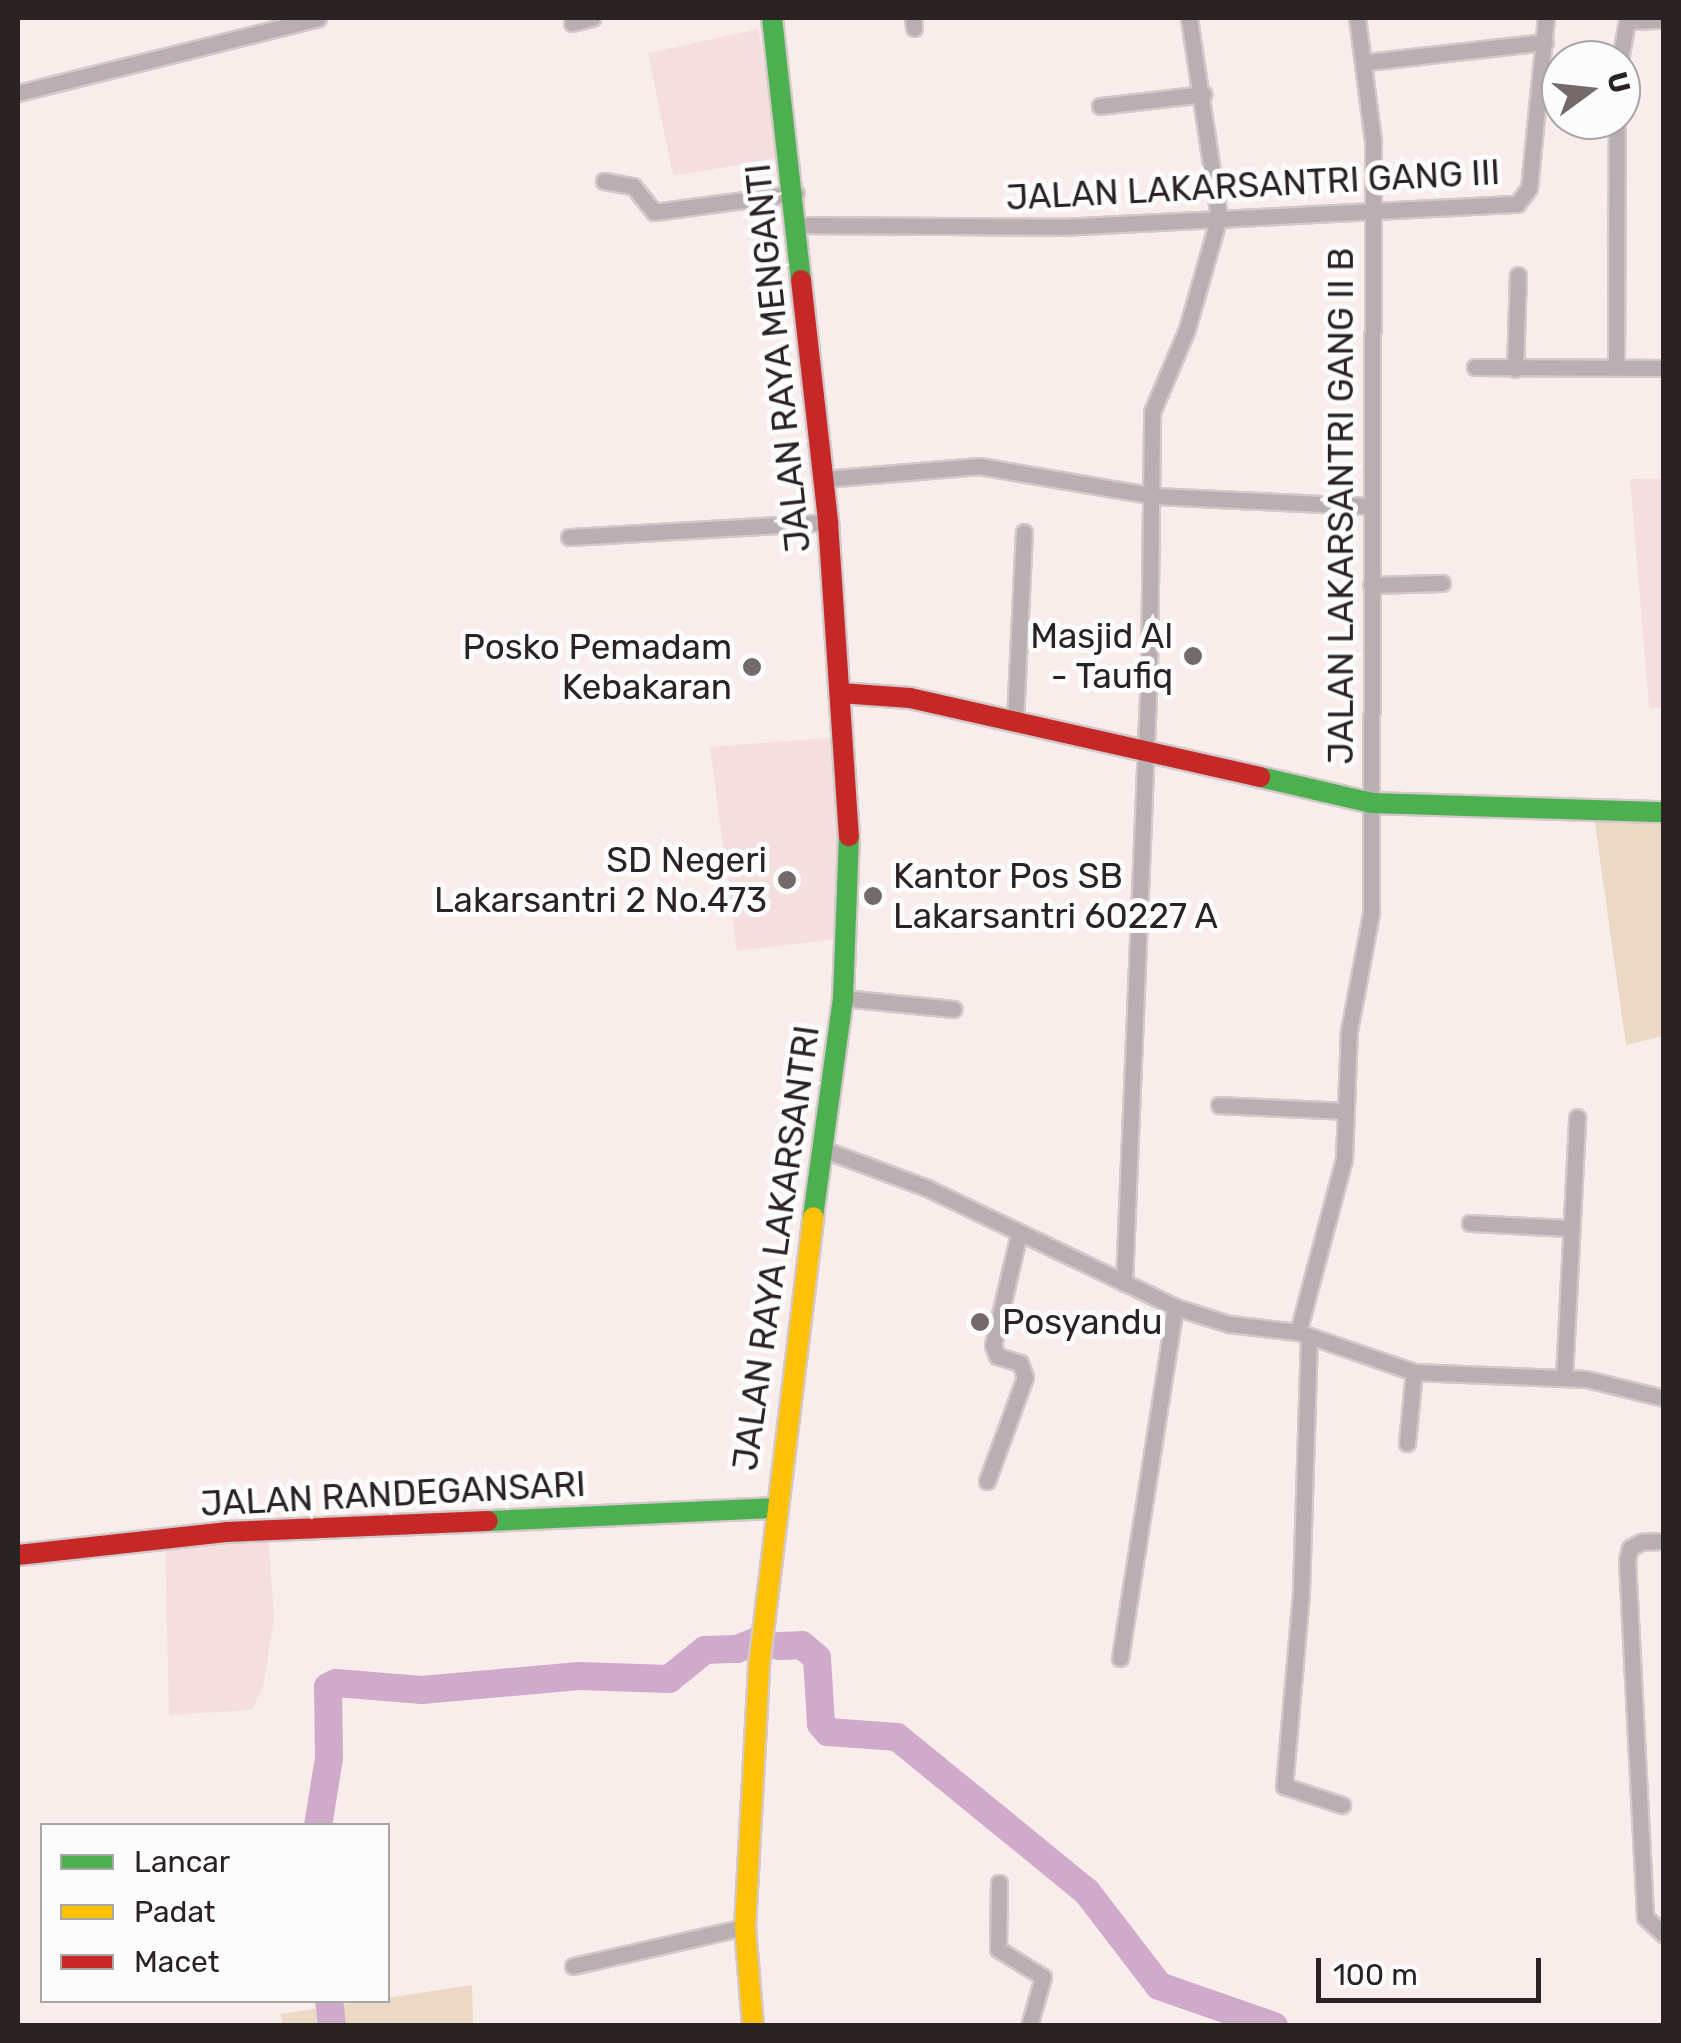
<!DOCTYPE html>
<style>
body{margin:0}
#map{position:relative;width:1681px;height:2043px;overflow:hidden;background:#f9edec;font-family:Rubik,sans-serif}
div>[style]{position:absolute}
.built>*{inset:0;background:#f5dfde}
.green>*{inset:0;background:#ebd9c5}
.river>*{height:28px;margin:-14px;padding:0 14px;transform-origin:14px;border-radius:14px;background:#cfaaca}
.roads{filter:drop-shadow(2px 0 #d3c9c9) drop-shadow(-2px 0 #d3c9c9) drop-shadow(0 2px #d3c9c9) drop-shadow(0 -2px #d3c9c9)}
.street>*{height:15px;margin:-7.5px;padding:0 7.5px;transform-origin:7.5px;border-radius:7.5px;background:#b9aeb1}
.fast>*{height:20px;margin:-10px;padding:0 10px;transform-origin:10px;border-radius:10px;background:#4caf50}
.slow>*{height:20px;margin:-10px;padding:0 10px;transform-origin:10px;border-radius:10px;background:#ffc107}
.jam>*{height:20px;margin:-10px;padding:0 10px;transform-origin:10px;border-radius:10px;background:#c62828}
.dots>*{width:28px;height:28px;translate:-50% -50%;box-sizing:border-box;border:5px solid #fcfcfc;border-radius:50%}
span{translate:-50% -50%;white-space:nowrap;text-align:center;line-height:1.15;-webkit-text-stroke:10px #fcfcfc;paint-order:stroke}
.street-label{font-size:35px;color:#2b2323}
.poi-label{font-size:35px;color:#2b2323}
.right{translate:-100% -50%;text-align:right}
.left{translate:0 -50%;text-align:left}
.frame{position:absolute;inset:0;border:20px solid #2b2323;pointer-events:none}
.legend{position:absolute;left:40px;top:1823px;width:350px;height:180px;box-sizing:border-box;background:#fcfcfc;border:2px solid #a8a5a5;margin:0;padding:12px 18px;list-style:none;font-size:30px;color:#2b2323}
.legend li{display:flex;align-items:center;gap:20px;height:50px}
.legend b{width:50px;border:2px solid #a8a5a5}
.north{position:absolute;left:1541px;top:40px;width:100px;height:100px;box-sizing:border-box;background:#fcfcfc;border:2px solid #a8a5a5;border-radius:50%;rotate:75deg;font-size:28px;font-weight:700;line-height:40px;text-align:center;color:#2b2323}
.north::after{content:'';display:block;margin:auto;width:35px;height:45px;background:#736a69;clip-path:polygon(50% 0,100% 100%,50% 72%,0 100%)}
.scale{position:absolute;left:1316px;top:1958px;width:225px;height:45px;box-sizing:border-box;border:5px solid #2b2323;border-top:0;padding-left:12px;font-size:30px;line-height:35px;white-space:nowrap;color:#2b2323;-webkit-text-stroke:8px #fcfcfc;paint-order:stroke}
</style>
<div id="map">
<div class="built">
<i style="clip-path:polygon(758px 29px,784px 157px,673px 176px,648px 53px)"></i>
<i style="clip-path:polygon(1663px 478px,1663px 708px,1649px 708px,1630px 479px)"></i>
<i style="clip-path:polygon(838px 737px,845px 938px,737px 951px,710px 747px)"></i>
<i style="clip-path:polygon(268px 1530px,274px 1619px,263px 1687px,252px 1710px,169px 1715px,165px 1535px)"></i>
</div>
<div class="green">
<i style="clip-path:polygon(1594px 817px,1663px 818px,1663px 1036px,1626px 1045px)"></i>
<i style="clip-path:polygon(472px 1985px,473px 2025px,282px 2025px,281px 2014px)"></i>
</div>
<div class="river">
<i style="left:779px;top:1646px;width:23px;rotate:-2deg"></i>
<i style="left:802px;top:1645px;width:20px;rotate:41deg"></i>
<i style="left:817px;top:1658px;width:66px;rotate:86.5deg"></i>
<i style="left:821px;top:1724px;width:11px;rotate:49deg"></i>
<i style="left:828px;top:1732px;width:69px;rotate:4.1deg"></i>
<i style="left:897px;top:1737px;width:245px;rotate:39.2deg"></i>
<i style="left:1087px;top:1892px;width:118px;rotate:52.5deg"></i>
<i style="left:1159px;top:1986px;width:122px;rotate:19.2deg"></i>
<i style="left:318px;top:1826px;width:69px;rotate:-80.8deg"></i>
<i style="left:329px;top:1758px;width:71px;rotate:-90.8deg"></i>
<i style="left:328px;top:1687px;width:9px;rotate:-27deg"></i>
<i style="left:336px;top:1683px;width:86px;rotate:4.7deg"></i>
<i style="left:422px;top:1690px;width:158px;rotate:-5.1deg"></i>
<i style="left:579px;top:1676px;width:90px;rotate:1.9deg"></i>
<i style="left:669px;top:1679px;width:46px;rotate:-38.9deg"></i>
<i style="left:705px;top:1650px;width:32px;rotate:-2deg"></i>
<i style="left:737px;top:1649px;width:27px;rotate:-22deg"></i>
<i style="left:329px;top:2000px;width:26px;rotate:83deg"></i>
</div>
<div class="roads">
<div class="street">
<i style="left:913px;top:18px;width:10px;rotate:84deg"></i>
<i style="left:572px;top:23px;width:21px;rotate:-14deg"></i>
<i style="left:1620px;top:60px;width:40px;rotate:-80deg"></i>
<i style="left:1627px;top:21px;width:37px;rotate:-2deg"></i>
<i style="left:1367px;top:62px;width:179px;rotate:-6.4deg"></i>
<i style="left:18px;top:93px;width:309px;rotate:-14deg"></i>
<i style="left:1100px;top:106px;width:104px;rotate:-6.6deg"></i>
<i style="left:604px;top:181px;width:29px;rotate:10deg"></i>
<i style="left:633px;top:186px;width:33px;rotate:51deg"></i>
<i style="left:654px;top:212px;width:143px;rotate:-7.6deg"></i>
<i style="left:799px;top:225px;width:261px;rotate:0.4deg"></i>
<i style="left:1060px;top:227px;width:458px;rotate:-2.9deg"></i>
<i style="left:1517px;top:204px;width:20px;rotate:-53deg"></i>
<i style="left:1529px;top:188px;width:171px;rotate:-84.3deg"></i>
<i style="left:1616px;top:366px;width:246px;rotate:-89.8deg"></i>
<i style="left:1475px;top:367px;width:189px;rotate:0.3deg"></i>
<i style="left:1515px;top:369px;width:94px;rotate:-88.2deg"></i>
<i style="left:824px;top:479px;width:156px;rotate:-4.8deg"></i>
<i style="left:979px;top:466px;width:179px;rotate:9.7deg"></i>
<i style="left:1155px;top:496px;width:214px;rotate:2.7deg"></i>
<i style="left:569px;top:537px;width:259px;rotate:-3.3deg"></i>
<i style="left:1371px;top:585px;width:71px;rotate:-1.6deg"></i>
<i style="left:1015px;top:721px;width:189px;rotate:-87.3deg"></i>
<i style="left:843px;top:998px;width:111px;rotate:5.7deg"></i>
<i style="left:1219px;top:1105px;width:127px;rotate:2.7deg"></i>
<i style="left:825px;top:1150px;width:109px;rotate:20.4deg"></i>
<i style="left:927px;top:1188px;width:275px;rotate:25.6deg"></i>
<i style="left:1175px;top:1307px;width:57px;rotate:17.5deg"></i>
<i style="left:1229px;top:1324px;width:69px;rotate:6.6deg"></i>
<i style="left:1298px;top:1332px;width:123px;rotate:19deg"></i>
<i style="left:1414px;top:1372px;width:172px;rotate:2.3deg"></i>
<i style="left:1586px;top:1379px;width:80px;rotate:13.7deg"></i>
<i style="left:1470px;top:1223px;width:100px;rotate:2.9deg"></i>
<i style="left:1124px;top:1283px;width:614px;rotate:-87.66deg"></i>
<i style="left:1149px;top:670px;width:258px;rotate:-89.3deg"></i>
<i style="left:1152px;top:412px;width:90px;rotate:-67.1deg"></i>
<i style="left:1187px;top:329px;width:116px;rotate:-74.1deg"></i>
<i style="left:1219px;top:217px;width:201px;rotate:-98.6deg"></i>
<i style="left:1298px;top:1332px;width:179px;rotate:-75.1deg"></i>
<i style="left:1344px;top:1159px;width:128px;rotate:-87.8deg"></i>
<i style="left:1349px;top:1031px;width:120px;rotate:-79.4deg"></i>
<i style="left:1371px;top:913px;width:772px;rotate:-89.85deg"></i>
<i style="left:1373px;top:141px;width:124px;rotate:-97.4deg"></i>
<i style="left:1309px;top:1337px;width:256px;rotate:91.8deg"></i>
<i style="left:1301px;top:1593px;width:194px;rotate:95deg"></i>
<i style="left:1284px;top:1786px;width:61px;rotate:18.1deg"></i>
<i style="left:1564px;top:1378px;width:261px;rotate:-87.1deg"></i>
<i style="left:1407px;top:1443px;width:71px;rotate:-84.4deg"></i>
<i style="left:987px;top:1481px;width:111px;rotate:-69.9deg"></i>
<i style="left:1025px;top:1377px;width:15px;rotate:-110deg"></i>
<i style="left:1020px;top:1363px;width:24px;rotate:-163deg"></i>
<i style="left:997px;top:1356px;width:12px;rotate:-110deg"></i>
<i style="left:993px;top:1345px;width:115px;rotate:-76.9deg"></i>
<i style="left:1664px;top:1541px;width:23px;rotate:178deg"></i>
<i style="left:1641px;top:1542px;width:13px;rotate:151deg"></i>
<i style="left:1630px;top:1548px;width:12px;rotate:104deg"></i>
<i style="left:1627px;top:1560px;width:357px;rotate:87.1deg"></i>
<i style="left:1645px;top:1917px;width:26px;rotate:43deg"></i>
<i style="left:1120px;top:1658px;width:355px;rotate:-81.1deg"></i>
<i style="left:999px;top:1883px;width:66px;rotate:90.9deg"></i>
<i style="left:998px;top:1949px;width:53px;rotate:31.9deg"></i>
<i style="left:1043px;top:1977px;width:51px;rotate:105.9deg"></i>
<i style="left:573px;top:1966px;width:176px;rotate:-12.8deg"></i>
</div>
<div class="fast">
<i style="left:772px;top:18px;width:264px;rotate:83.7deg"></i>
<i style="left:1260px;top:777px;width:115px;rotate:13.1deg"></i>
<i style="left:1372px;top:803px;width:292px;rotate:1.8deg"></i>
<i style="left:813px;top:1217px;width:221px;rotate:-82.2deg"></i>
<i style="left:843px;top:998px;width:162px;rotate:-87.9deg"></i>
<i style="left:488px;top:1521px;width:285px;rotate:-2.6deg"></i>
</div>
<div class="slow">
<i style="left:753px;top:2026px;width:99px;rotate:-94.6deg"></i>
<i style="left:745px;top:1927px;width:261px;rotate:-86.9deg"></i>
<i style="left:759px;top:1666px;width:452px;rotate:-83.1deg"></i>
</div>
<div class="jam">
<i style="left:801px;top:280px;width:244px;rotate:83.6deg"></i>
<i style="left:828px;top:522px;width:315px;rotate:86.2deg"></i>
<i style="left:840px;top:693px;width:70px;rotate:4.1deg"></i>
<i style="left:910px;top:698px;width:359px;rotate:12.7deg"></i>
<i style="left:18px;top:1555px;width:209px;rotate:-6.3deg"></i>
<i style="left:226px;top:1532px;width:262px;rotate:-2.4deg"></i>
</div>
</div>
<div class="dots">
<i style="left:1193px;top:656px;background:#736a69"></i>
<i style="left:752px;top:667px;background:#736a69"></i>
<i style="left:787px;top:880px;background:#736a69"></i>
<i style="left:873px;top:896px;background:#736a69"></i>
<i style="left:980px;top:1322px;background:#736a69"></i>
</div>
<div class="street-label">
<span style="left:1253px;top:185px;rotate:-3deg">JALAN LAKARSANTRI GANG III</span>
<span style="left:778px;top:358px;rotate:-96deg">JALAN RAYA MENGANTI</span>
<span style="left:1341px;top:506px;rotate:-90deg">JALAN LAKARSANTRI GANG II B</span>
<span style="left:776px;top:1248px;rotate:-82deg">JALAN RAYA LAKARSANTRI</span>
<span style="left:393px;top:1494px;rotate:-3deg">JALAN RANDEGANSARI</span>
</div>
<div class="poi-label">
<span class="right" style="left:1173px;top:656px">Masjid Al<br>- Taufiq</span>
<span class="right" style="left:732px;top:667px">Posko Pemadam<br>Kebakaran</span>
<span class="right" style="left:767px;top:880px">SD Negeri<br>Lakarsantri 2 No.473</span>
<span class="left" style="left:893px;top:896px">Kantor Pos SB<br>Lakarsantri 60227 A</span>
<span class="left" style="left:1002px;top:1322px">Posyandu</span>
</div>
<div class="frame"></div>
<ul class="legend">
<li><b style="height:12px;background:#4caf50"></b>Lancar</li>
<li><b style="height:12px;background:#ffc107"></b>Padat</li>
<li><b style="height:12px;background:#c62828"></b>Macet</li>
</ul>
<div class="north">U</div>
<div class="scale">100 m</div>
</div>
